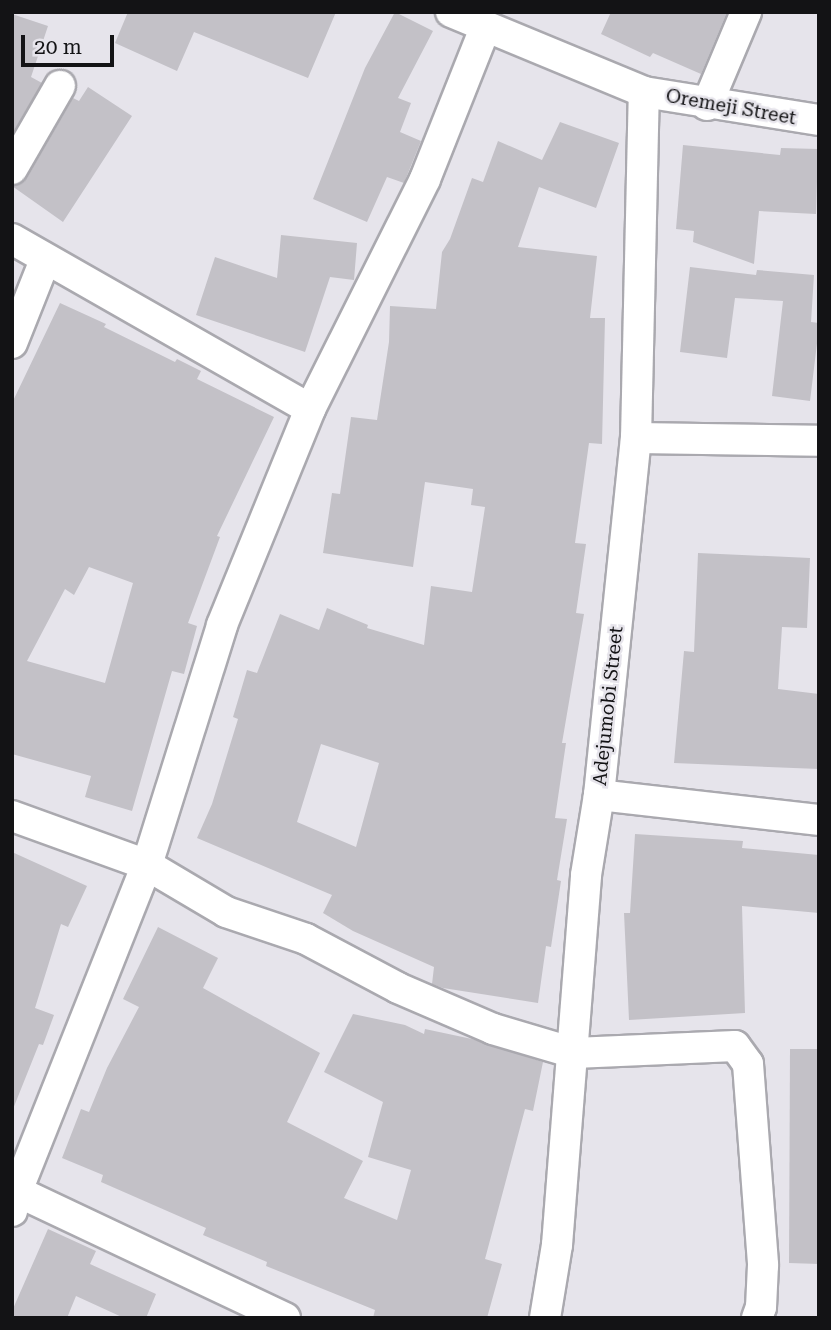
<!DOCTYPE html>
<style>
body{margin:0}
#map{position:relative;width:831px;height:1330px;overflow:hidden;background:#e6e4eb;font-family:"Roboto Serif",serif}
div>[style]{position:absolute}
.building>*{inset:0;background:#c3c1c7}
.roads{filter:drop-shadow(2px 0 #aaa9af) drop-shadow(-2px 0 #aaa9af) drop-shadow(0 2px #aaa9af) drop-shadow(0 -2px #aaa9af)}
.minor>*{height:30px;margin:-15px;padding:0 15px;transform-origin:15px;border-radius:15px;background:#fff}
span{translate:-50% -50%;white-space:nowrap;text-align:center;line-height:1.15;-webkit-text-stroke:5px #e6e4eb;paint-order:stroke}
.street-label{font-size:19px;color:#131315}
.frame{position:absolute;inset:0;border:14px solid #131315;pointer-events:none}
.scale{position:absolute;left:21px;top:35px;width:93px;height:32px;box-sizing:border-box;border:4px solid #131315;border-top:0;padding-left:9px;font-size:21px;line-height:24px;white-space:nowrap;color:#131315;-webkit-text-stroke:5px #e6e4eb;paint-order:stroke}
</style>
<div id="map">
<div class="building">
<i style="clip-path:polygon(128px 12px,336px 12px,308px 78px,194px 32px,177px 71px,115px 43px)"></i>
<i style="clip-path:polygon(395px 12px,433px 31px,398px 98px,411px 103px,400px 132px,421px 141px,404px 183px,387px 177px,367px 222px,313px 199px,365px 68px)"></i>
<i style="clip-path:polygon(611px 12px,727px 12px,701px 74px,653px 53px,650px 57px,601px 34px)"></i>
<i style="clip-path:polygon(12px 14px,48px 26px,31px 77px,42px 83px,12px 134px)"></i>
<i style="clip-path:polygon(88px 87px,132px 116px,63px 222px,12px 186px,27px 178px,73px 98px,79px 101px)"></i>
<i style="clip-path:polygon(evenodd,560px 122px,619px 143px,596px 208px,539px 187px,518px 247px,597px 256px,590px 318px,605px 318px,602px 444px,589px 443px,575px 543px,586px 544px,576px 613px,584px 614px,562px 743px,566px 743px,555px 818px,567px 819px,557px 880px,561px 881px,551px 947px,546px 946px,538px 1003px,443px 988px,432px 984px,434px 967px,353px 931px,323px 913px,332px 895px,197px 838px,212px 804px,238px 719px,233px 717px,247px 670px,257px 673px,280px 614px,319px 630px,327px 608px,368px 625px,367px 628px,424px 645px,431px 586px,472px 592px,485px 507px,471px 505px,473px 489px,425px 482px,413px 567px,323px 553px,332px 493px,340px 494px,351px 417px,377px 420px,389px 342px,390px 306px,436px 309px,442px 252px,450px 239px,472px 178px,483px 182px,498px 141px,542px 160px,560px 122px,321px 744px,379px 763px,356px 847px,297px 822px,321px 744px)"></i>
<i style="clip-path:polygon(683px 145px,780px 155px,781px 148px,818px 149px,816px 214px,759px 211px,754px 264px,693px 242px,694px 231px,676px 229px)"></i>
<i style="clip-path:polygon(281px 235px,357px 243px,354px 280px,330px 277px,305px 352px,196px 315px,215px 257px,277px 278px)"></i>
<i style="clip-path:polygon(690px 267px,756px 275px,757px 270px,814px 275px,811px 322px,819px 323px,819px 327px,810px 401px,772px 396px,783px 301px,735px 298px,727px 358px,680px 352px)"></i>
<i style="clip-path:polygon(evenodd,60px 303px,106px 324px,104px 327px,175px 362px,177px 359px,201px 371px,197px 379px,274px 417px,217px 536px,220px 537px,188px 623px,197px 626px,184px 674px,172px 671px,132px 811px,85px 797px,91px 776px,12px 754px,12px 403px,60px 303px,89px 567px,133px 583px,105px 683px,27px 661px,65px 589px,74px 595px,89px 567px)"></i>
<i style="clip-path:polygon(698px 553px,810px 558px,807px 628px,782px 627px,778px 689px,819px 694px,819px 769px,674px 763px,684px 651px,694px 652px)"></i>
<i style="clip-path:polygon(635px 834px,743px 841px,742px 848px,819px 855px,819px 913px,742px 906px,745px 1013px,629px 1020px,624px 913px,630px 913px)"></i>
<i style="clip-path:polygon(12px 852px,87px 886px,68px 927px,61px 924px,35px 1008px,54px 1015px,43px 1045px,39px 1044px,13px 1109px)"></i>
<i style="clip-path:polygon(158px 927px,218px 958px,203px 988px,320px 1053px,287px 1122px,363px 1161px,344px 1198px,397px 1220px,411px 1170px,368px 1157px,383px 1102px,324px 1072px,353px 1014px,405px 1025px,424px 1034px,425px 1029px,472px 1039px,543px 1062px,533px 1111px,525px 1109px,485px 1259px,502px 1264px,487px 1318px,373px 1318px,375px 1310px,266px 1266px,267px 1262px,203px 1235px,206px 1228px,101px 1182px,103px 1175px,62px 1158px,81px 1109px,89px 1112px,107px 1068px,139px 1007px,123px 999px)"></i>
<i style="clip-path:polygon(790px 1049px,819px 1049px,819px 1264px,789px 1263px)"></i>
<i style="clip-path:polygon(48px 1229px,96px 1251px,90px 1264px,156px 1294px,146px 1318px,124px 1318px,76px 1296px,67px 1318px,12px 1318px,12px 1311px)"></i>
</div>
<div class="roads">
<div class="minor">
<i style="left:451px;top:12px;width:209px;rotate:22.5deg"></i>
<i style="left:644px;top:92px;width:177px;rotate:9.1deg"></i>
<i style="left:707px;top:105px;width:101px;rotate:-67.2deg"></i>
<i style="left:12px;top:169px;width:96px;rotate:-60deg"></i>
<i style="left:12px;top:239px;width:343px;rotate:29.7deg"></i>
<i style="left:12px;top:343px;width:89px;rotate:-68.3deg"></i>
<i style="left:636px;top:438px;width:183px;rotate:0.9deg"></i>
<i style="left:599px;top:795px;width:221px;rotate:6.5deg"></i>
<i style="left:12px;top:816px;width:144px;rotate:19.9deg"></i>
<i style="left:147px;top:865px;width:92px;rotate:30.7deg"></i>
<i style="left:226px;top:912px;width:84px;rotate:18.6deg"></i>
<i style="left:306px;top:939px;width:104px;rotate:28deg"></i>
<i style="left:398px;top:988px;width:103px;rotate:23.3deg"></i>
<i style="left:493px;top:1029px;width:84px;rotate:16.5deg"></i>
<i style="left:574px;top:1053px;width:161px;rotate:-2.5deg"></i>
<i style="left:735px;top:1046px;width:22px;rotate:54deg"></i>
<i style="left:748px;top:1064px;width:202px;rotate:85.7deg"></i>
<i style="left:763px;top:1265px;width:42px;rotate:92.7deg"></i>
<i style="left:761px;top:1307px;width:12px;rotate:110deg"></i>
<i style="left:12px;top:1189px;width:302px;rotate:25.3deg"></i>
<i style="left:12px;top:1211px;width:21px;rotate:-76deg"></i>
<i style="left:17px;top:1191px;width:351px;rotate:-68.3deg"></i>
<i style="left:147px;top:865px;width:251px;rotate:-72.6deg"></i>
<i style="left:222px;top:625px;width:233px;rotate:-67.8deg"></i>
<i style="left:310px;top:409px;width:257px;rotate:-63.4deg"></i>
<i style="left:425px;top:179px;width:162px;rotate:-68.3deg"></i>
<i style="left:545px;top:1318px;width:74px;rotate:-80.7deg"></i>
<i style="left:557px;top:1245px;width:371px;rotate:-85.5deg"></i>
<i style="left:586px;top:875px;width:81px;rotate:-80.8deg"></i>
<i style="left:599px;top:795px;width:359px;rotate:-84.1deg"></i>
<i style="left:636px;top:438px;width:346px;rotate:-88.7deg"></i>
</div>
</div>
<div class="street-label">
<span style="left:731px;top:107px;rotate:10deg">Oremeji Street</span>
<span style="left:608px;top:706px;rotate:-84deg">Adejumobi Street</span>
</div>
<div class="frame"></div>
<div class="scale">20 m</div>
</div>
